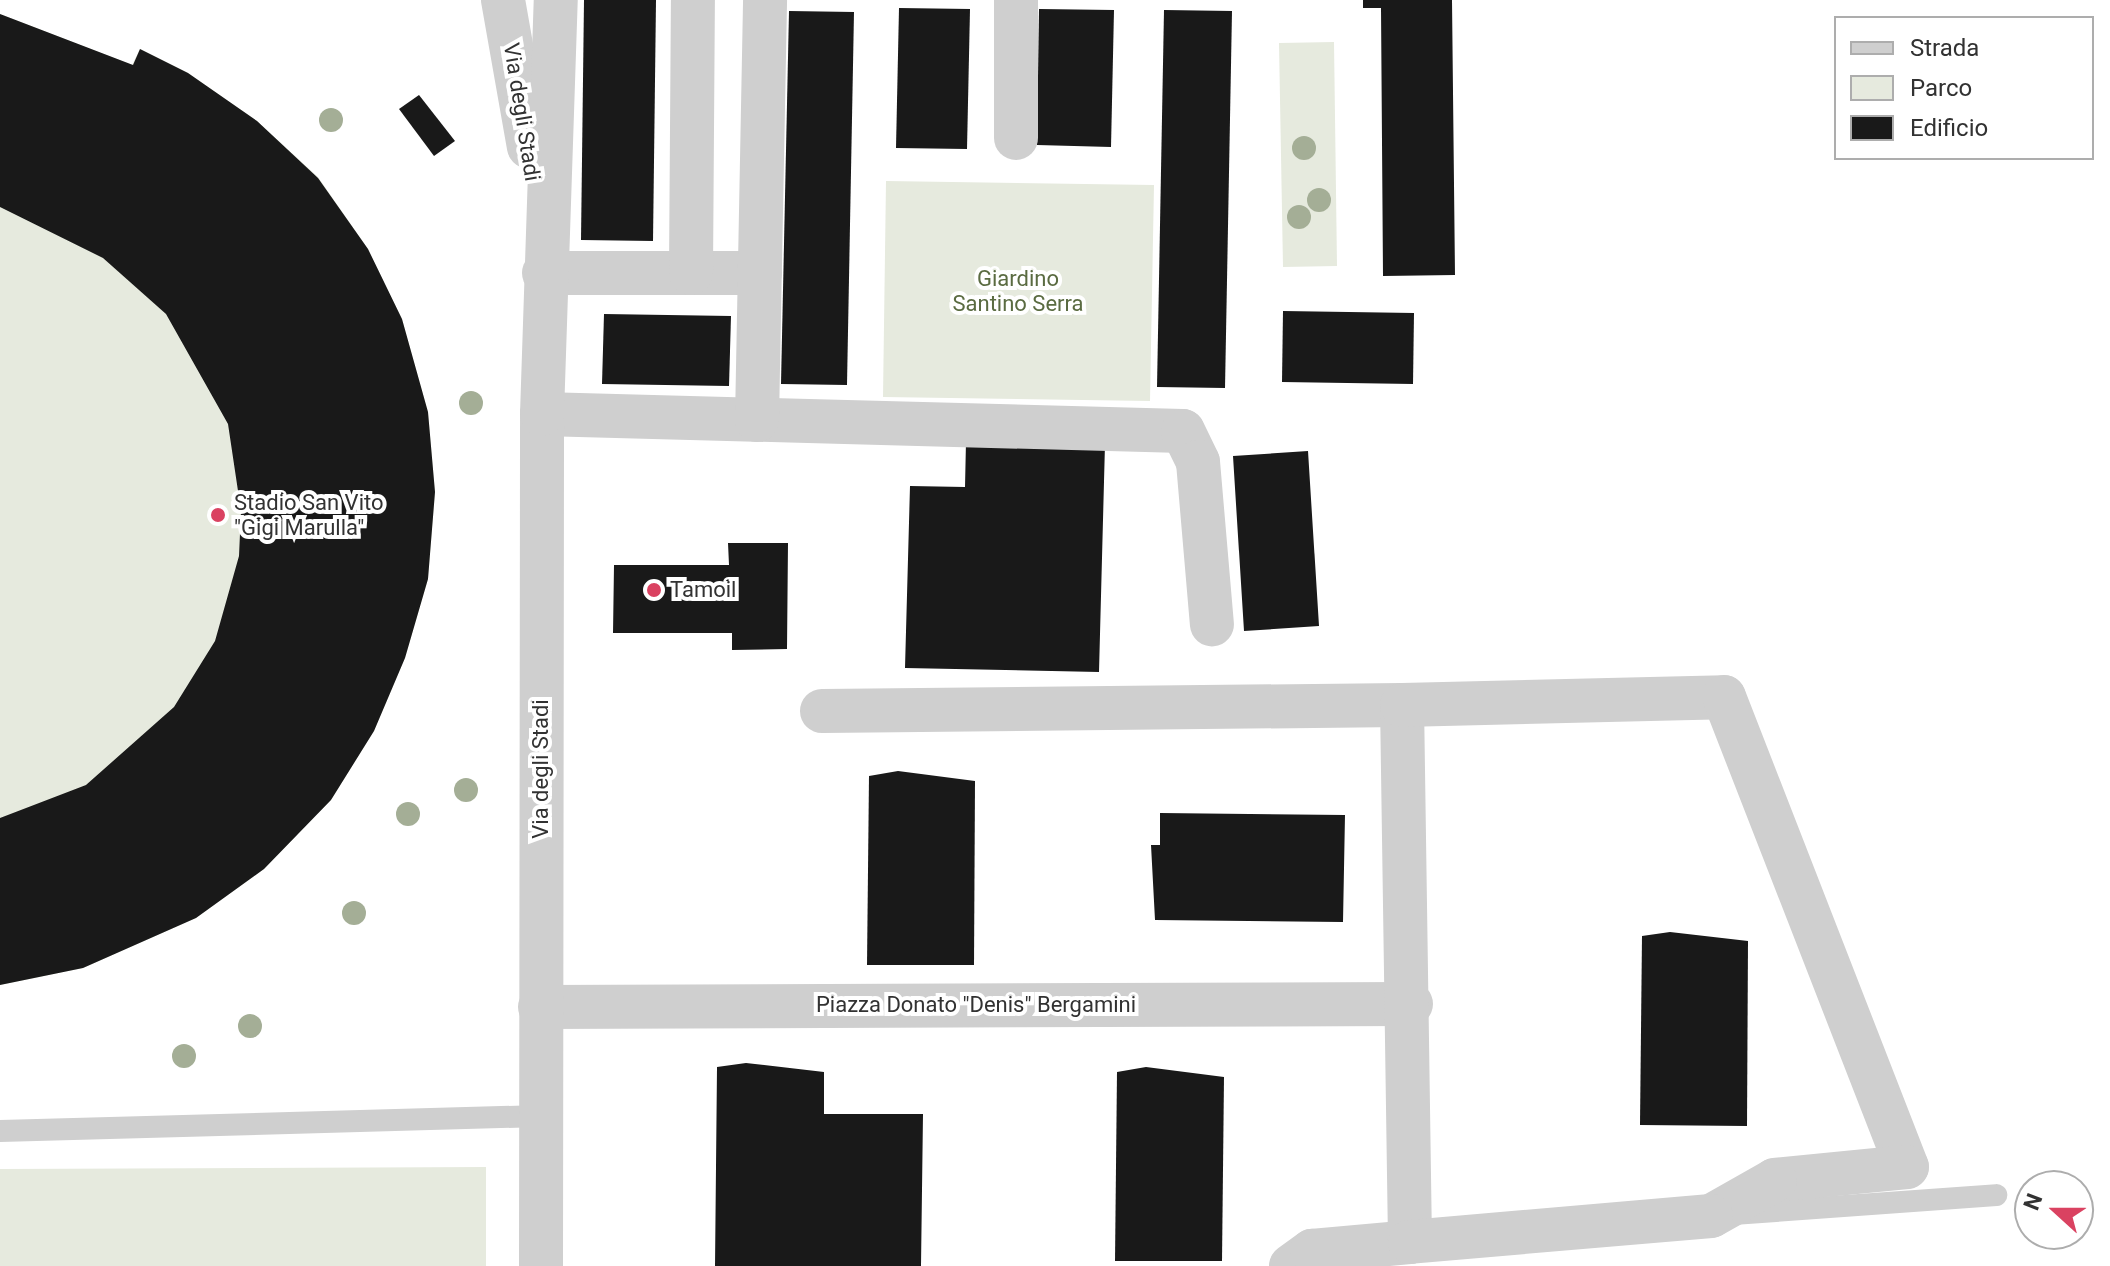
<!DOCTYPE html>
<style>
body{margin:0}
#map{position:relative;width:2110px;height:1266px;overflow:hidden;background:#fff;font-family:Roboto,sans-serif}
div>[style]{position:absolute}
.green>*{inset:0;background:#e6eade}
.building>*{inset:0;background:#191919}
.service>*{height:22px;margin:-11px;padding:0 11px;transform-origin:11px;border-radius:11px;background:#cfcfcf}
.minor>*{height:44px;margin:-22px;padding:0 22px;transform-origin:22px;border-radius:22px;background:#cfcfcf}
.tertiary>*{height:44px;margin:-22px;padding:0 22px;transform-origin:22px;border-radius:22px;background:#cfcfcf}
.trees>*{width:24px;height:24px;margin:-12px;border-radius:50%;background:#a4ae96}
.dots>*{width:22px;height:22px;translate:-50% -50%;box-sizing:border-box;border:4px solid #fff;border-radius:50%}
span{translate:-50% -50%;white-space:nowrap;text-align:center;line-height:1.15;-webkit-text-stroke:8px #fff;paint-order:stroke}
.street-label{font-size:22px;color:#323232}
.park-label{font-size:22px;color:#5a6b41}
.poi-label{font-size:22px;color:#323232}
.left{translate:0 -50%;text-align:left}
.legend{position:absolute;left:1834px;top:16px;width:260px;height:144px;box-sizing:border-box;background:#fff;border:2px solid #adadad;margin:0;padding:10px 14px;list-style:none;font-size:24px;color:#323232}
.legend li{display:flex;align-items:center;gap:16px;height:40px}
.legend b{width:40px;border:2px solid #adadad}
.north{position:absolute;left:2014px;top:1170px;width:80px;height:80px;box-sizing:border-box;background:#fff;border:2px solid #adadad;border-radius:50%;rotate:291deg;font-size:22px;font-weight:700;line-height:32px;text-align:center;color:#323232}
.north::after{content:'';display:block;margin:auto;width:28px;height:36px;background:#da4261;clip-path:polygon(50% 0,100% 100%,50% 72%,0 100%)}
</style>
<div id="map">
<div class="green">
<i style="clip-path:polygon(0 14px,132px 65px,140px 49px,188px 73px,257px 121px,318px 177px,368px 249px,402px 319px,428px 412px,435px 492px,428px 579px,405px 658px,374px 731px,331px 800px,264px 869px,196px 918px,83px 968px,0 985px)"></i>
<i style="clip-path:polygon(1334px 42px,1337px 266px,1283px 267px,1279px 43px)"></i>
<i style="clip-path:polygon(886px 181px,1154px 185px,1150px 401px,883px 397px)"></i>
<i style="clip-path:polygon(486px 1167px,486px 1266px,0 1266px,0 1169px)"></i>
</div>
<div class="building">
<i style="clip-path:polygon(584px 0,656px 0,653px 241px,581px 240px)"></i>
<i style="clip-path:polygon(1363px 0,1452px 0,1455px 275px,1383px 276px,1381px 8px,1363px 8px)"></i>
<i style="clip-path:polygon(899px 8px,970px 9px,967px 149px,896px 148px)"></i>
<i style="clip-path:polygon(1039px 9px,1114px 10px,1111px 147px,1037px 145px)"></i>
<i style="clip-path:polygon(1164px 10px,1232px 11px,1225px 388px,1157px 387px)"></i>
<i style="clip-path:polygon(789px 11px,854px 12px,847px 385px,781px 384px)"></i>
<i style="clip-path:polygon(0 14px,133px 65px,140px 49px,188px 73px,257px 121px,318px 178px,368px 249px,402px 319px,428px 412px,435px 492px,428px 579px,405px 658px,374px 731px,331px 800px,264px 869px,196px 918px,83px 968px,0 985px,0 818px,86px 785px,174px 707px,215px 641px,239px 556px,241px 511px,228px 424px,166px 314px,103px 258px,0 207px)"></i>
<i style="clip-path:polygon(419px 95px,455px 141px,434px 156px,399px 109px)"></i>
<i style="clip-path:polygon(1283px 311px,1414px 313px,1413px 384px,1282px 382px)"></i>
<i style="clip-path:polygon(604px 314px,731px 316px,729px 386px,602px 384px)"></i>
<i style="clip-path:polygon(966px 441px,1105px 444px,1099px 672px,905px 668px,910px 486px,965px 487px)"></i>
<i style="clip-path:polygon(1308px 451px,1319px 626px,1244px 631px,1233px 456px)"></i>
<i style="clip-path:polygon(728px 543px,788px 543px,787px 649px,732px 650px,732px 633px,613px 633px,614px 565px,729px 565px)"></i>
<i style="clip-path:polygon(898px 771px,975px 781px,974px 965px,867px 965px,869px 776px)"></i>
<i style="clip-path:polygon(1160px 813px,1345px 815px,1343px 922px,1155px 920px,1151px 845px,1160px 845px)"></i>
<i style="clip-path:polygon(1670px 932px,1748px 941px,1747px 1126px,1640px 1125px,1642px 936px)"></i>
<i style="clip-path:polygon(746px 1063px,824px 1072px,824px 1114px,923px 1114px,921px 1266px,715px 1266px,717px 1067px)"></i>
<i style="clip-path:polygon(1146px 1067px,1224px 1077px,1222px 1261px,1115px 1261px,1117px 1072px)"></i>
</div>
<div class="service">
<i style="left:0;top:1131px;width:540px;rotate:-1.59deg"></i>
<i style="left:1733px;top:1214px;width:264px;rotate:-4.1deg"></i>
</div>
<div class="minor">
<i style="left:1016px;top:0;width:138px;rotate:90deg"></i>
<i style="left:544px;top:273px;width:216px"></i>
<i style="left:691px;top:273px;width:273px;rotate:-89.6deg"></i>
<i style="left:542px;top:414px;width:641px;rotate:1.52deg"></i>
<i style="left:1183px;top:431px;width:34px;rotate:64deg"></i>
<i style="left:1198px;top:462px;width:163px;rotate:85.1deg"></i>
<i style="left:757px;top:420px;width:420px;rotate:-88.9deg"></i>
<i style="left:822px;top:711px;width:580px;rotate:-0.59deg"></i>
<i style="left:540px;top:1007px;width:871px;rotate:-0.2deg"></i>
<i style="left:1291px;top:1266px;width:26px;rotate:-36deg"></i>
<i style="left:1312px;top:1251px;width:98px;rotate:-5.2deg"></i>
<i style="left:1410px;top:1242px;width:537px;rotate:-90.85deg"></i>
<i style="left:1402px;top:705px;width:322px;rotate:-1.4deg"></i>
<i style="left:1724px;top:697px;width:504px;rotate:68.73deg"></i>
<i style="left:1907px;top:1167px;width:133px;rotate:174.4deg"></i>
<i style="left:1775px;top:1180px;width:73px;rotate:150.6deg"></i>
<i style="left:1711px;top:1216px;width:302px;rotate:175.1deg"></i>
</div>
<div class="tertiary">
<i style="left:503px;top:0;width:149px;rotate:80deg"></i>
<i style="left:541px;top:1266px;width:852px;rotate:-89.93deg"></i>
<i style="left:542px;top:414px;width:414px;rotate:-88.1deg"></i>
</div>
<div class="trees">
<i style="left:331px;top:120px"></i>
<i style="left:1304px;top:148px"></i>
<i style="left:1319px;top:200px"></i>
<i style="left:1299px;top:217px"></i>
<i style="left:471px;top:403px"></i>
<i style="left:466px;top:790px"></i>
<i style="left:408px;top:814px"></i>
<i style="left:354px;top:913px"></i>
<i style="left:250px;top:1026px"></i>
<i style="left:184px;top:1056px"></i>
</div>
<div class="dots">
<i style="left:218px;top:515px;background:#da4261"></i>
<i style="left:654px;top:590px;background:#da4261"></i>
</div>
<div class="street-label">
<span style="left:522px;top:112px;rotate:81deg">Via degli Stadi</span>
<span style="left:541px;top:769px;rotate:-90deg">Via degli Stadi</span>
<span style="left:976px;top:1005px">Piazza Donato "Denis" Bergamini</span>
</div>
<div class="park-label">
<span style="left:1018px;top:291px">Giardino<br>Santino Serra</span>
</div>
<div class="poi-label">
<span class="left" style="left:234px;top:515px">Stadio San Vito<br>"Gigi Marulla"</span>
<span class="left" style="left:670px;top:590px">Tamoil</span>
</div>
<ul class="legend">
<li><b style="height:10px;background:#cfcfcf"></b>Strada</li>
<li><b style="height:22px;background:#e6eade"></b>Parco</li>
<li><b style="height:22px;background:#191919"></b>Edificio</li>
</ul>
<div class="north">N</div>
</div>
